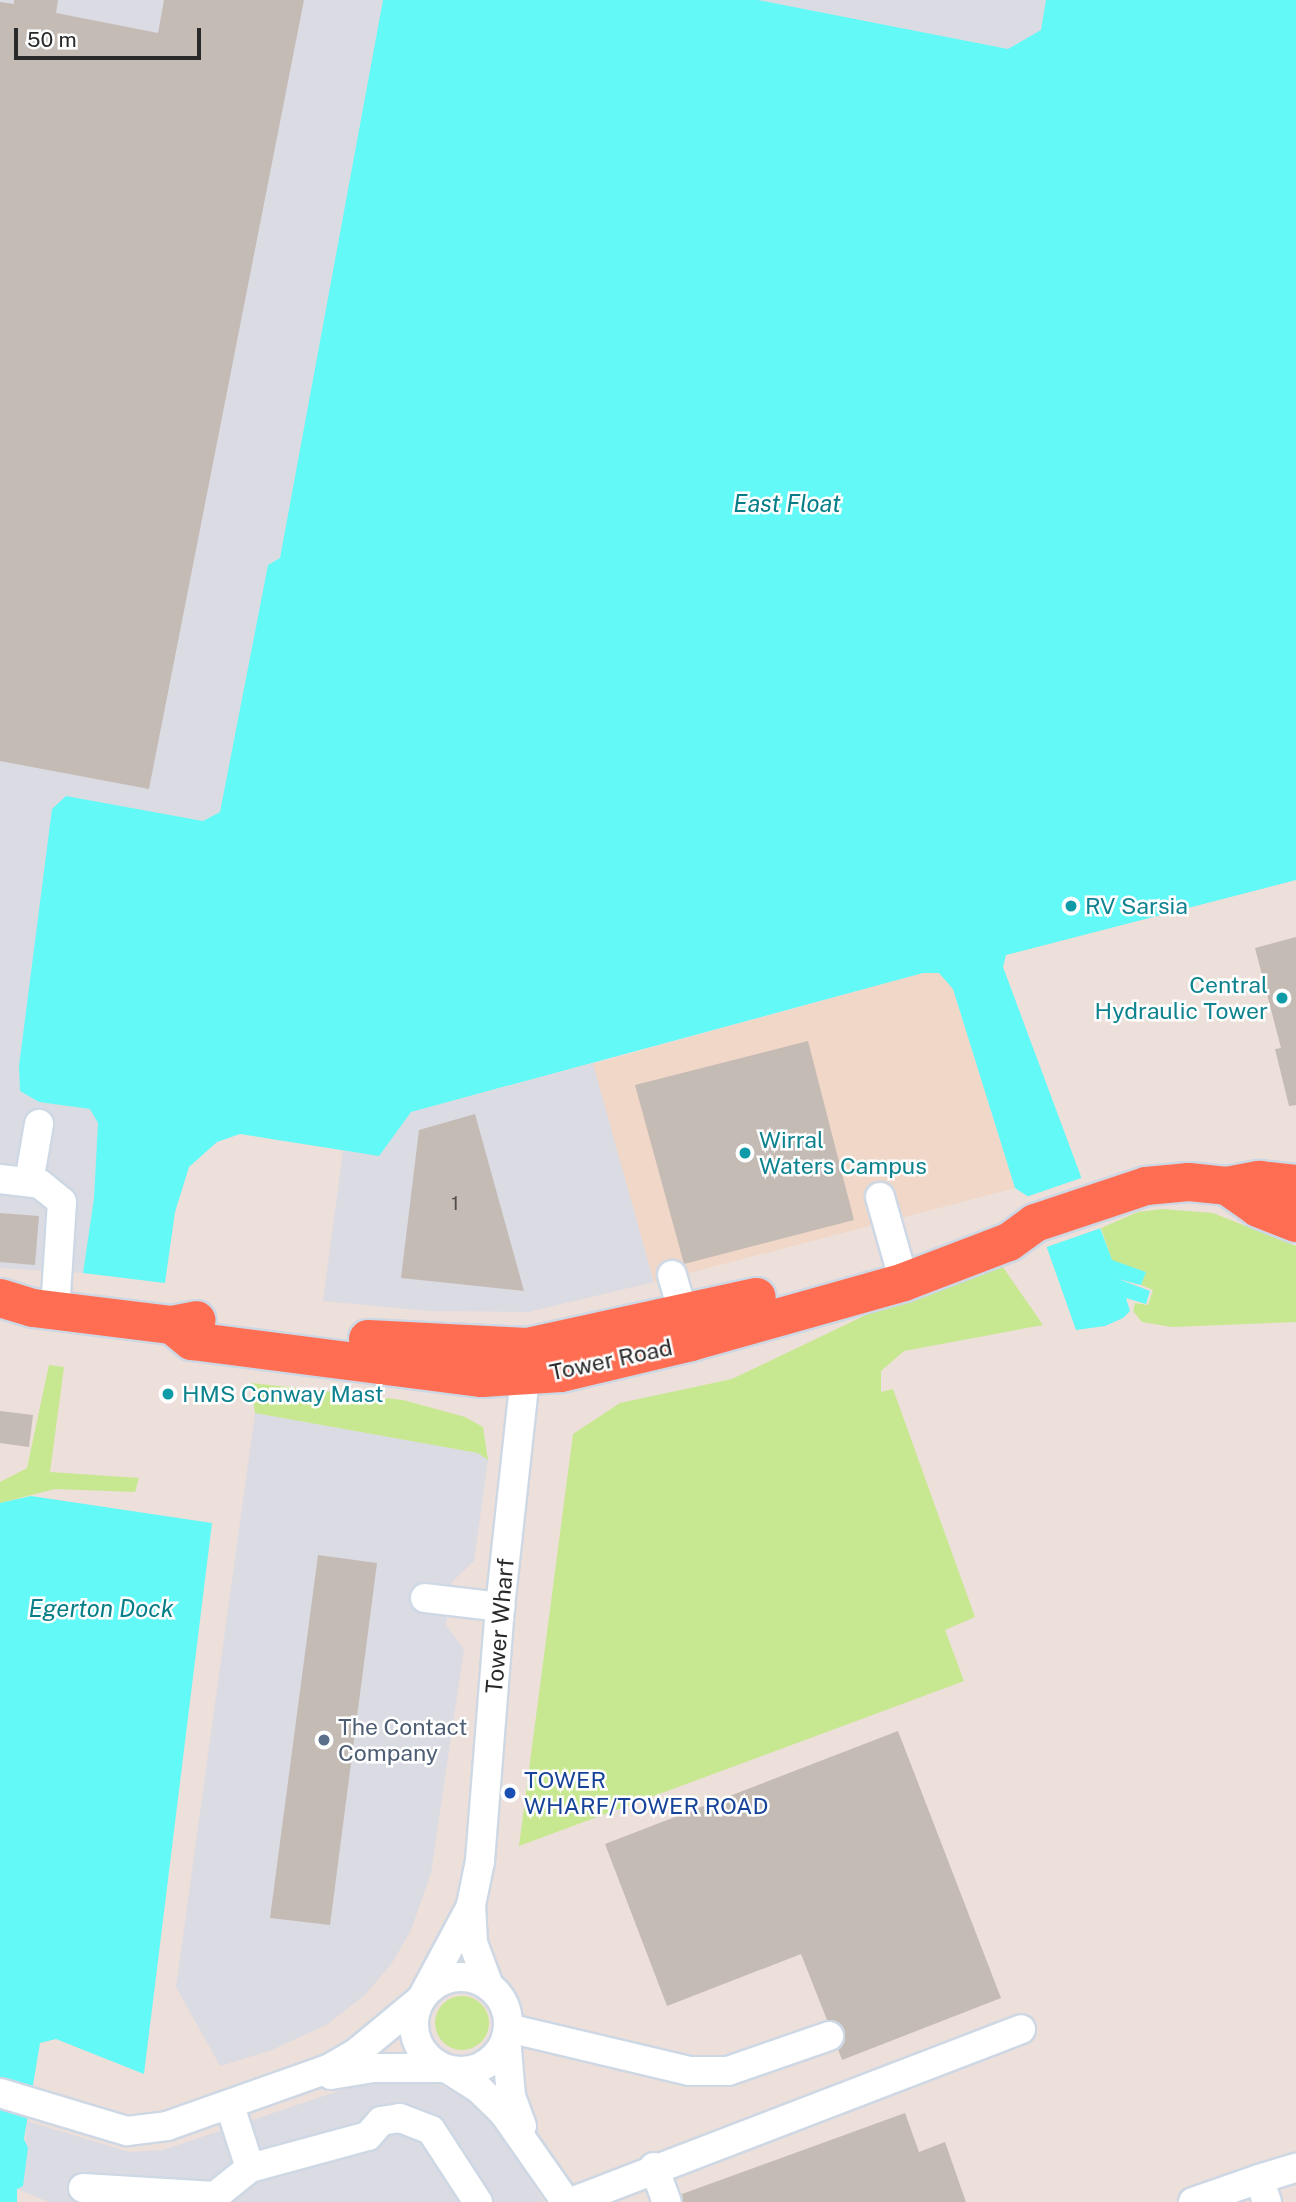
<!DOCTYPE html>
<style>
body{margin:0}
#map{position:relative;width:1296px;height:2202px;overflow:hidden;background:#eddfd9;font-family:"Public Sans",sans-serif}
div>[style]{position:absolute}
.industrial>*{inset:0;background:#dbdbe4}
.education>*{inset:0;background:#f0d7c7}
.green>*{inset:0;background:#c7e891}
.round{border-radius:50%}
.water>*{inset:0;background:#63f9f7}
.pier>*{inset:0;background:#eddfd9}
.building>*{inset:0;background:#c4bbb5}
.roads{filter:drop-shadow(2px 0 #ced8e4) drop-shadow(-2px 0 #ced8e4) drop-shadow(0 2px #ced8e4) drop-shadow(0 -2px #ced8e4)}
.minor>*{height:28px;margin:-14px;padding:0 14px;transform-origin:14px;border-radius:14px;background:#fff}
.minor>.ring{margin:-14px;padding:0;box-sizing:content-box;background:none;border:28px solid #fff;border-radius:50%}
.highway>*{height:38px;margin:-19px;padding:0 19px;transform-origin:19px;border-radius:19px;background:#ff6e52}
.dots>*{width:19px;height:19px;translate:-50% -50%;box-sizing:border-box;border:4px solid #fff;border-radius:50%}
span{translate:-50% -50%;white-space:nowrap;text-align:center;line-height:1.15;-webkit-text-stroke:5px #fff;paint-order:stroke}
.number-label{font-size:19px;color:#504e4c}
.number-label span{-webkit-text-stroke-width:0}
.culture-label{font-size:23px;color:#0d838f}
.left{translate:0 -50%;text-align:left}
.right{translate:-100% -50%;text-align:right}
.street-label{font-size:23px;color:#292929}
.service-label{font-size:23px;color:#4e5e75}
.transit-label{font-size:23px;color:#164399}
.water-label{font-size:24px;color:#057e87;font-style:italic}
.scale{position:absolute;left:14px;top:28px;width:187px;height:32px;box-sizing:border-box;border:4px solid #292929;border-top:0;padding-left:9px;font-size:21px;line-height:24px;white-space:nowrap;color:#292929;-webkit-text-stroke:5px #fff;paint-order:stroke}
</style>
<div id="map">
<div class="industrial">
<i style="clip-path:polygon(0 0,383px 0,280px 558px,268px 565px,220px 812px,203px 821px,66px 796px,19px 1066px,20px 1090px,39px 1102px,90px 1109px,98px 1123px,94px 1198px,83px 1273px,0 1268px)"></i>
<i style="clip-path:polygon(758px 0,1046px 0,1041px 30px,1008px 49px)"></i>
<i style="clip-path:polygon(594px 1063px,654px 1282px,528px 1312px,429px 1311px,323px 1301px,343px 1151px,379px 1155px,411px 1112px)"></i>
<i style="clip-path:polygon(255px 1413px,479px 1453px,488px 1460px,474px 1561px,452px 1582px,446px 1625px,464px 1649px,431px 1873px,411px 1930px,392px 1963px,365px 1995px,328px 2024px,272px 2050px,220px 2066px,176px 1987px)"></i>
<i style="clip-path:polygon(386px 2075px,427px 2079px,470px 2100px,499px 2131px,544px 2202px,49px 2202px,17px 2189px,23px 2186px,27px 2121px,129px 2152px,163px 2150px)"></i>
</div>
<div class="education">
<i style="clip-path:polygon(923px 973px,940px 973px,953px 989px,1015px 1188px,654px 1282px,593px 1064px)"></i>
</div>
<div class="green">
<i style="clip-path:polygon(1162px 1209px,1213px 1213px,1296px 1246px,1296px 1322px,1172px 1327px,1142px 1322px,1133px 1311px,1135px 1303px,1148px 1305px,1153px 1290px,1141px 1285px,1146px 1272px,1112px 1261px,1101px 1228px,1138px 1212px)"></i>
<i style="clip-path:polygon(1000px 1263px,1043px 1325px,904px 1351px,881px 1371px,881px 1392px,893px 1389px,975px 1617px,945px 1630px,964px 1681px,519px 1846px,573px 1434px,620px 1403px,732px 1379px,891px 1303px)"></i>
<i style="clip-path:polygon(49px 1365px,64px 1367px,50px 1472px,139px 1478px,135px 1492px,55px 1489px,0 1503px,0 1482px,27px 1468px)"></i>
<i style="clip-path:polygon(251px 1383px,403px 1400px,465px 1417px,483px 1427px,488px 1460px,478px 1453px,255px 1413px)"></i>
<i class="round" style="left:435px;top:1996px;width:54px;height:54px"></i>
</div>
<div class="water">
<i style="clip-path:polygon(383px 0,758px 0,1008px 49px,1041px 30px,1046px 0,1296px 0,1296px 880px,1006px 955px,1003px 967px,1112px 1260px,1146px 1272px,1141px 1285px,1118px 1279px,1150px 1291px,1146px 1304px,1126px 1298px,1130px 1311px,1123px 1318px,1105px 1326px,1076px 1330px,1029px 1197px,1015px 1188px,953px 989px,939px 973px,923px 973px,411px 1112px,379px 1156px,240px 1134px,217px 1142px,189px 1167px,175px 1212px,165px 1283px,83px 1273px,94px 1198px,98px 1123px,90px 1109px,39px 1102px,20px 1091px,19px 1066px,52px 809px,66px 796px,203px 821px,220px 812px,268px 565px,280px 558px)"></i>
<i style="clip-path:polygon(31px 1496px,212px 1523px,144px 2074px,56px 2039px,40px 2043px,24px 2139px,28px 2148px,23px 2186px,17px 2189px,17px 2202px,0 2202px,0 1503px)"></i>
</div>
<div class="pier">
<i style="clip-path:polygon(1087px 1176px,1104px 1227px,1044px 1248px,1026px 1197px)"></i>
</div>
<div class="building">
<i style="clip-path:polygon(14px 0,58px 0,56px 13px,158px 33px,164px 0,304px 0,149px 789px,0 761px,0 2px,14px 4px)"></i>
<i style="clip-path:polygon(1296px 937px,1296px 1105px,1289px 1106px,1275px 1049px,1281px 1048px,1255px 948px)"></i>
<i style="clip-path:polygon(808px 1041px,854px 1220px,684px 1264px,635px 1085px)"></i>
<i style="clip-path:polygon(475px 1114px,524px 1291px,401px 1278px,419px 1130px)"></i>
<i style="clip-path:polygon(0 1213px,39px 1216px,35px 1265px,0 1262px)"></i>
<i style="clip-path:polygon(0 1411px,33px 1415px,29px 1447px,0 1443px)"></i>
<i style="clip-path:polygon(318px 1555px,377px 1563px,330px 1925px,270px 1918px)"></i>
<i style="clip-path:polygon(898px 1731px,1001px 1998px,842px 2060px,838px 2049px,845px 2040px,844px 2030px,839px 2023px,827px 2020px,801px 1954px,667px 2006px,605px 1844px)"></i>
<i style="clip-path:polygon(905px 2113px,919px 2152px,945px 2142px,966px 2202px,683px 2202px,682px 2194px)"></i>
</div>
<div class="roads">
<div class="minor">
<i style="left:0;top:1179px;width:40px;rotate:7.1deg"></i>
<i style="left:40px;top:1184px;width:28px;rotate:39deg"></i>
<i style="left:62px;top:1202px;width:109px;rotate:93.7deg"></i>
<i style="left:29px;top:1182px;width:59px;rotate:-80.2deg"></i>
<i style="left:880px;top:1197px;width:88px;rotate:74.2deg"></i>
<i style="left:672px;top:1275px;width:57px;rotate:73.8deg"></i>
<i style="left:425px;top:1598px;width:76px;rotate:6.8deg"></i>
<i class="ring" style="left:414px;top:1977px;width:66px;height:66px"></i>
<i style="left:489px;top:1986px;width:46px;rotate:-110.4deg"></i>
<i style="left:473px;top:1943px;width:38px;rotate:-93deg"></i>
<i style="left:471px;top:1905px;width:45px;rotate:-78.4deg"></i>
<i style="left:480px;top:1861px;width:255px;rotate:-85.5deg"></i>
<i style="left:500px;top:1607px;width:250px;rotate:-83.8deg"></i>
<i style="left:425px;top:1992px;width:95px;rotate:-61.8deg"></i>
<i style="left:508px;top:2028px;width:187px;rotate:13.3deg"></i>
<i style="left:690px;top:2071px;width:38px"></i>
<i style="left:728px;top:2071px;width:107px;rotate:-19.1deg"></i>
<i style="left:506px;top:2037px;width:59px;rotate:85.2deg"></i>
<i style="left:511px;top:2096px;width:32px;rotate:70deg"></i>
<i style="left:449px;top:2070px;width:34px;rotate:32deg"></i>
<i style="left:478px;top:2088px;width:35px;rotate:44deg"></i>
<i style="left:503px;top:2112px;width:110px;rotate:55deg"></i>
<i style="left:331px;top:2075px;width:43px;rotate:-9.5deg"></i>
<i style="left:373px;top:2068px;width:70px"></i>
<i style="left:0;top:2093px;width:133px;rotate:16.7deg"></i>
<i style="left:127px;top:2131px;width:40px;rotate:-7.1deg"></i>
<i style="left:167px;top:2126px;width:171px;rotate:-19.5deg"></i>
<i style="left:328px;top:2069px;width:32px;rotate:-30deg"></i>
<i style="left:356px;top:2053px;width:85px;rotate:-39.7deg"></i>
<i style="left:230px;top:2106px;width:65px;rotate:72.1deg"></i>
<i style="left:250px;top:2168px;width:122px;rotate:-15.2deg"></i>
<i style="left:368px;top:2136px;width:20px;rotate:-49deg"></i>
<i style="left:381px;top:2121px;width:19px;rotate:-9deg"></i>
<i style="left:400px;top:2118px;width:33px;rotate:21deg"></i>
<i style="left:431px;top:2130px;width:86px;rotate:56.9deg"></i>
<i style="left:654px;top:2167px;width:37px;rotate:70deg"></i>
<i style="left:83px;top:2188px;width:132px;rotate:3.5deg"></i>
<i style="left:215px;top:2196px;width:45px;rotate:-38.7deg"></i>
<i style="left:571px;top:2202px;width:482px;rotate:-21deg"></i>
<i style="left:1193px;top:2202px;width:70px;rotate:-19.2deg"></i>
<i style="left:1267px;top:2202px;width:24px;rotate:-109deg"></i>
<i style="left:1259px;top:2179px;width:39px;rotate:-17deg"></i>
</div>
<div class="highway">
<i style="left:1227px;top:1186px;width:38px;rotate:35deg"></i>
<i style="left:1258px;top:1208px;width:41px;rotate:21.5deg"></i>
<i style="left:0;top:1298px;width:34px;rotate:17deg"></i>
<i style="left:33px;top:1308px;width:140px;rotate:7deg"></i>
<i style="left:172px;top:1325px;width:25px;rotate:-11deg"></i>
<i style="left:172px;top:1325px;width:26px;rotate:39deg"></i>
<i style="left:192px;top:1341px;width:292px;rotate:7.3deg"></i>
<i style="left:482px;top:1378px;width:79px;rotate:-3.6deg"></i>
<i style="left:561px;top:1373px;width:134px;rotate:-13.4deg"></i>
<i style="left:691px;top:1342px;width:221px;rotate:-15.7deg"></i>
<i style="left:904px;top:1282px;width:112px;rotate:-20.9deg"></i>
<i style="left:1009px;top:1242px;width:32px;rotate:-36deg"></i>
<i style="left:1035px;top:1223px;width:117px;rotate:-18.4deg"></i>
<i style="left:1146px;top:1186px;width:43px;rotate:-5.3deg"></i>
<i style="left:1189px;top:1182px;width:38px;rotate:6deg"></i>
<i style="left:1227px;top:1186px;width:33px;rotate:-11deg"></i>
<i style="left:1259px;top:1180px;width:37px;rotate:6deg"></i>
<i style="left:368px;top:1339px;width:159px;rotate:2.9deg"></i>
<i style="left:527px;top:1347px;width:235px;rotate:-12.3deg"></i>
</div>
</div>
<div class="dots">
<i style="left:1071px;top:906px;background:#0f9aa8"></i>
<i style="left:1282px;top:998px;background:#0f9aa8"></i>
<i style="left:745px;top:1153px;background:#0f9aa8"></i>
<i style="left:168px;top:1394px;background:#0f9aa8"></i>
<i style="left:324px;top:1740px;background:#5c6f8a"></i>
<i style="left:510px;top:1793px;background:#1a4fb4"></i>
</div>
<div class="number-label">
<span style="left:455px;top:1204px">1</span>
</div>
<div class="culture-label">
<span class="left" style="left:1085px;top:906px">RV Sarsia</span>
<span class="right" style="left:1268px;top:998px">Central<br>Hydraulic Tower</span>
<span class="left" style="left:759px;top:1153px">Wirral<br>Waters Campus</span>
<span class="left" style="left:182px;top:1394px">HMS Conway Mast</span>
</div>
<div class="street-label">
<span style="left:611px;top:1360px;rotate:-12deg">Tower Road</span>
<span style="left:500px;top:1626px;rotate:-85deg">Tower Wharf</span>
</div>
<div class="service-label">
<span class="left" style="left:338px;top:1740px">The Contact<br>Company</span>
</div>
<div class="transit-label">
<span class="left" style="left:524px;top:1793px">TOWER<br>WHARF/TOWER ROAD</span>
</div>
<div class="water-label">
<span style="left:787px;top:504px">East Float</span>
<span style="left:101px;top:1609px">Egerton Dock</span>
</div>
<div class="scale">50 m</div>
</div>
